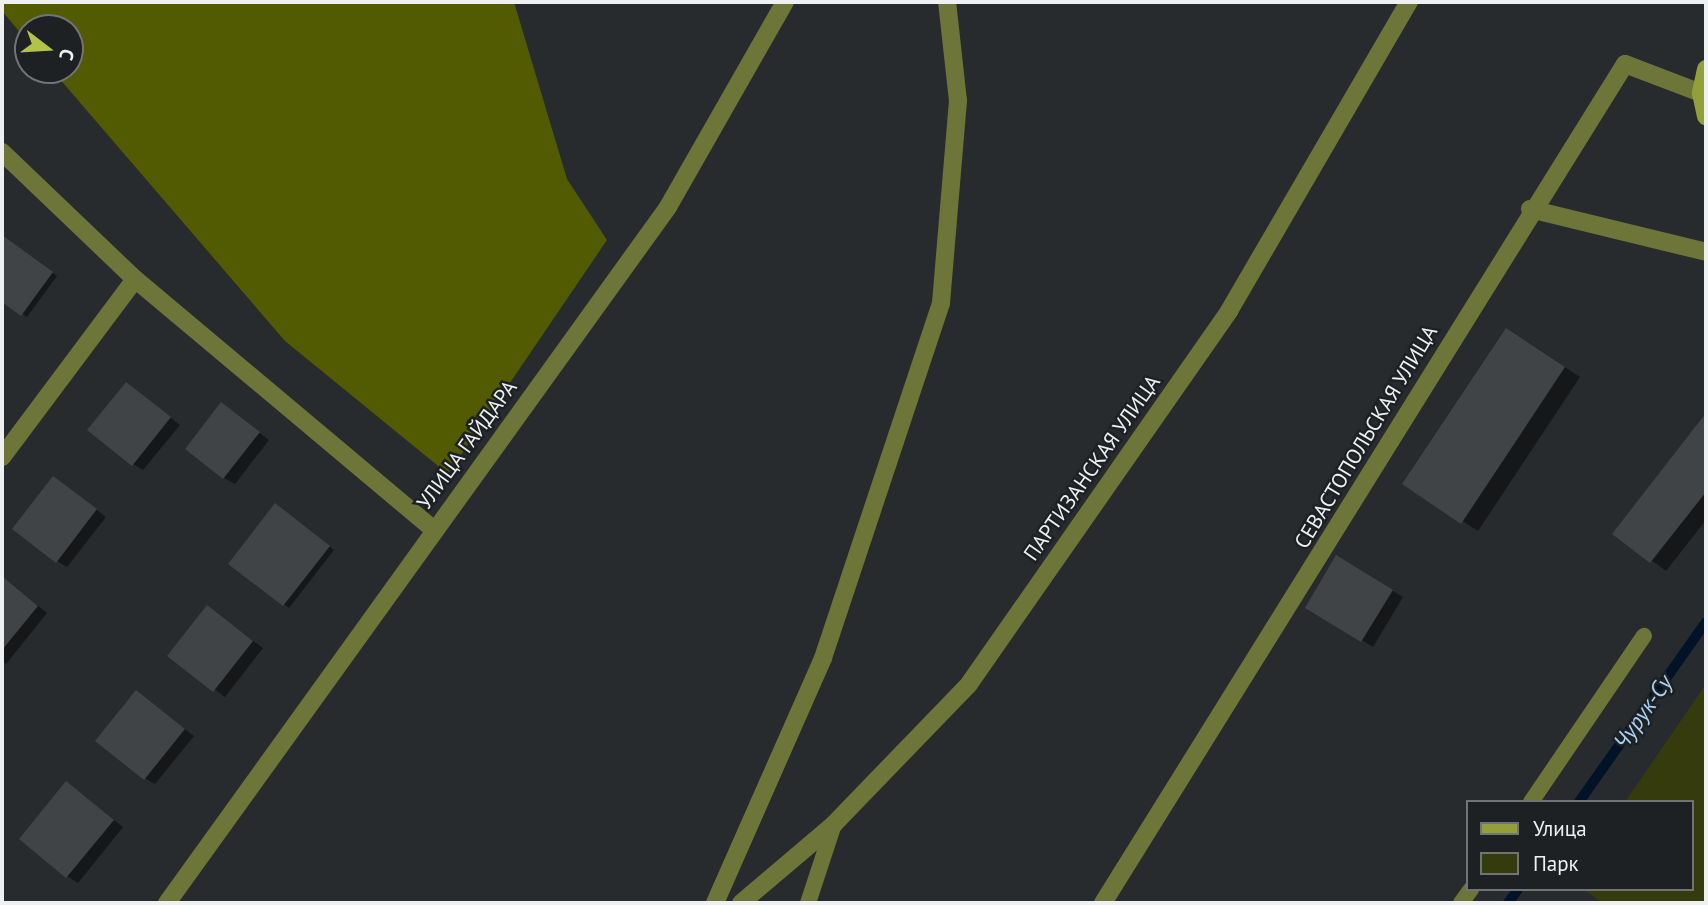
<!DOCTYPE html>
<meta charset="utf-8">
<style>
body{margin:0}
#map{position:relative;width:1708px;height:905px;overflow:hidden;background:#282b2e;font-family:"PT Sans",sans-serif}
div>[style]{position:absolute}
.green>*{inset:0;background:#363b0d}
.forest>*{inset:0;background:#525a02}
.shadow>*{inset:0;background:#0007}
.stream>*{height:10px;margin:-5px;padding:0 5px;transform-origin:5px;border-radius:5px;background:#001327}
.building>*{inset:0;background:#404447}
.service>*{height:16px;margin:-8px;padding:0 8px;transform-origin:8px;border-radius:8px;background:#6d7539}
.minor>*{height:18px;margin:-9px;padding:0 9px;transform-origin:9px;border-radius:9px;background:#6d7539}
.secondary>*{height:18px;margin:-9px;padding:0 9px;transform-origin:9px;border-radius:9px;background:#939f39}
span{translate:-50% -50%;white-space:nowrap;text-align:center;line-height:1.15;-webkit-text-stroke:5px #1e2124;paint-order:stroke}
.street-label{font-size:21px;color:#eef0f2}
.water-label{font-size:23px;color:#aad0f2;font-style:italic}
.frame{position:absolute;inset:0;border:4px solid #eef0f2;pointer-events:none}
.legend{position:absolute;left:1466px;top:800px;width:228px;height:91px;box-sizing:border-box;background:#1e2124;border:2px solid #717476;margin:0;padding:9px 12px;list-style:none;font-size:21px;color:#eef0f2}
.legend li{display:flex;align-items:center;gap:14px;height:35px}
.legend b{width:35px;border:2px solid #717476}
.north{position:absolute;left:14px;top:14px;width:70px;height:70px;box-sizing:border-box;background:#1e2124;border:2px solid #717476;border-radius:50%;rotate:107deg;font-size:19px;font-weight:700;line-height:28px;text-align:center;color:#eef0f2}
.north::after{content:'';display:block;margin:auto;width:24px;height:32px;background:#b4c24a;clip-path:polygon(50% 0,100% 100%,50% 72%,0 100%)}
</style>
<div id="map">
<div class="green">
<i style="clip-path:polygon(1706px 684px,1706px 903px,1603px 903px,1583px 889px,1692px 889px,1692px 802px,1625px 802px)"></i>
</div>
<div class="forest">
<i style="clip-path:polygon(2px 2px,514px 2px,567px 179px,607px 240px,448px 474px,285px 341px,52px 70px,70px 70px,70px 28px,28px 28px,28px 42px,2px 11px)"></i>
</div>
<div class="shadow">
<i style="clip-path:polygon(2px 236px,57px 276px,27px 317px,2px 299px)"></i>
<i style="clip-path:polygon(1522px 339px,1580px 377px,1478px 531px,1405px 484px)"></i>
<i style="clip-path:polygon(127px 384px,180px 425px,143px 470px,133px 464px)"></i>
<i style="clip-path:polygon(222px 404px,269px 440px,235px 484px,224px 478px)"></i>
<i style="clip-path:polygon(1706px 416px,1706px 520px,1666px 571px,1614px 533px)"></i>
<i style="clip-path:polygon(54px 478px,106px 517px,67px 567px,57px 561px)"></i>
<i style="clip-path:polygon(280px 508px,334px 550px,289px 608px,231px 563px)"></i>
<i style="clip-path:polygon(1337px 557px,1403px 597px,1373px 647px,1307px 607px)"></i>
<i style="clip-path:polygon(2px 576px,47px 613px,6px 664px,2px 661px)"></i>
<i style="clip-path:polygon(207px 607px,263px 648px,225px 697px,170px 655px)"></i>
<i style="clip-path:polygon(136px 692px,194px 736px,155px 784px,145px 778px)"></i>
<i style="clip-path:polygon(67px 783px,123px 827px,78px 883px,67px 876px)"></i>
</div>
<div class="stream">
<i style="left:1579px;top:802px;width:220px;rotate:-54.8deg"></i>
<i style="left:1508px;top:903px;width:17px;rotate:-54deg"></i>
</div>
<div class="building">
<i style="clip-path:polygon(2px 235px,53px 272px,21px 316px,2px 302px)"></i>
<i style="clip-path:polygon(1506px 328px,1565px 367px,1461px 524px,1402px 484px)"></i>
<i style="clip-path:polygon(126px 382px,171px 417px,132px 466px,87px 430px)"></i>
<i style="clip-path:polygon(221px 402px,260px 432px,223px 479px,185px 449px)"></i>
<i style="clip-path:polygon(1706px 413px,1706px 492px,1650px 563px,1612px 534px)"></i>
<i style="clip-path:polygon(53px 476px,97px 509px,56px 563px,12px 529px)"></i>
<i style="clip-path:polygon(275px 503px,330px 546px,283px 606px,228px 564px)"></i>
<i style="clip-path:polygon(1336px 555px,1393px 590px,1361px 642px,1305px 608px)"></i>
<i style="clip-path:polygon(2px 576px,38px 606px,2px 650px)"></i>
<i style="clip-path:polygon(207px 605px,253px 641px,213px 692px,167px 656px)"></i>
<i style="clip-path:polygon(136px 690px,185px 729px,144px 780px,95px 741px)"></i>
<i style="clip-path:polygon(66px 781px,114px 820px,66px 878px,19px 839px)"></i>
</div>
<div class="service">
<i style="left:1531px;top:802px;width:201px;rotate:-55.8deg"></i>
<i style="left:808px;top:903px;width:83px;rotate:-71.8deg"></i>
<i style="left:1461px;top:903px;width:17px;rotate:-54deg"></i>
</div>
<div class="minor">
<i style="left:2px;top:152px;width:184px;rotate:43.7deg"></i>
<i style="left:135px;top:279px;width:390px;rotate:40deg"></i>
<i style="left:1530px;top:209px;width:181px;rotate:13.7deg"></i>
<i style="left:2px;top:457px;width:222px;rotate:-53.2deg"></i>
<i style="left:167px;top:903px;width:858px;rotate:-54.25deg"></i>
<i style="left:668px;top:207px;width:236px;rotate:-60.3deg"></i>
<i style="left:715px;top:903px;width:268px;rotate:-66.2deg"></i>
<i style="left:823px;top:658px;width:374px;rotate:-71.6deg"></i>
<i style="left:941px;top:303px;width:203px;rotate:-85.2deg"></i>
<i style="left:958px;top:101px;width:100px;rotate:-96.3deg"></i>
<i style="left:741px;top:903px;width:122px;rotate:-40.3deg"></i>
<i style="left:834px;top:824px;width:194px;rotate:-46deg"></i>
<i style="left:969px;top:684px;width:455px;rotate:-55.1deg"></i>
<i style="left:1229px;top:311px;width:358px;rotate:-59.8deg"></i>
<i style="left:1103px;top:903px;width:988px;rotate:-58.11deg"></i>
<i style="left:1625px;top:64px;width:81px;rotate:20.9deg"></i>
</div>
<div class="secondary">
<i style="left:1706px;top:69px;width:25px;rotate:102deg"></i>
<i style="left:1701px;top:93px;width:24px;rotate:78deg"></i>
</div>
<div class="street-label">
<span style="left:1366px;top:437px;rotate:-59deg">СЕВАСТОПОЛЬСКАЯ УЛИЦА</span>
<span style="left:467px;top:445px;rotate:-54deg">УЛИЦА ГАЙДАРА</span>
<span style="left:1092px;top:468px;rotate:-55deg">ПАРТИЗАНСКАЯ УЛИЦА</span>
</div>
<div class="water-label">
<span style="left:1643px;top:712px;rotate:-55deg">Чурук-Су</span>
</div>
<div class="frame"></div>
<ul class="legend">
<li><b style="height:9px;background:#939f39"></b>Улица</li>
<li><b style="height:19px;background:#363b0d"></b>Парк</li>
</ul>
<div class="north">С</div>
</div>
